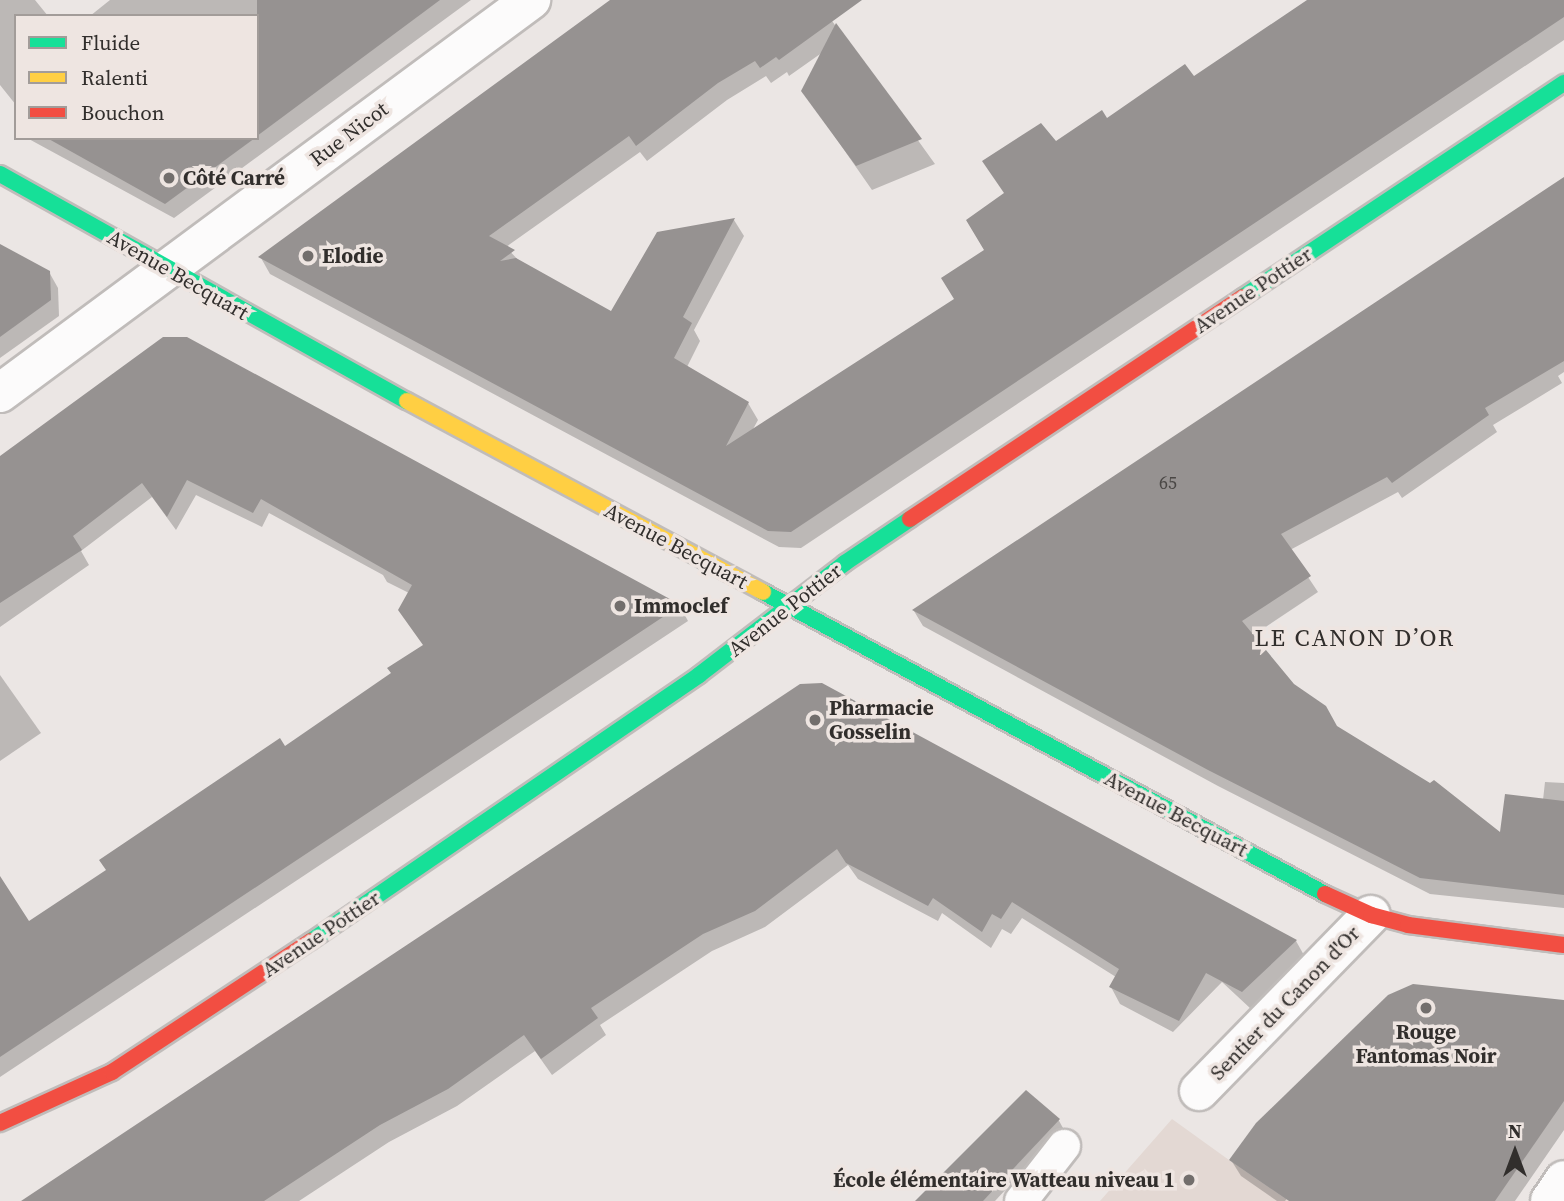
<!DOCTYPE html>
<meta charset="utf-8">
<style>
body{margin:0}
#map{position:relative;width:1564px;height:1201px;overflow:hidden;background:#ebe6e4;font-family:"Source Serif 4",serif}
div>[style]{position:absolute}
.built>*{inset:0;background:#e3d8d3}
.shadow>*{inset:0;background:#0003}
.building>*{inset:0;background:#969291}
.roads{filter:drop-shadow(2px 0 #c0bcba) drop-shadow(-2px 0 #c0bcba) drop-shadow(0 2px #c0bcba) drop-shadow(0 -2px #c0bcba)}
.lane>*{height:32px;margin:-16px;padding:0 16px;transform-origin:16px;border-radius:16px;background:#fcfbfb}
.street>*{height:38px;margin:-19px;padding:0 19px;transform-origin:19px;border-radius:19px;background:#fcfbfb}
.fast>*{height:16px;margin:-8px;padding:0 8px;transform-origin:8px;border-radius:8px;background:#16e098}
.slow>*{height:16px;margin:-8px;padding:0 8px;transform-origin:8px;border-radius:8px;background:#ffcf43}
.jam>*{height:16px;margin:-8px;padding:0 8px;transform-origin:8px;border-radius:8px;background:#f24e42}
.dots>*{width:19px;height:19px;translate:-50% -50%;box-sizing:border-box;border:4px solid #eee5e1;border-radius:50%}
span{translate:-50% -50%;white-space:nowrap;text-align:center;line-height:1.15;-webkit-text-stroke:7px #eee5e1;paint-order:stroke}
.number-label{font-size:18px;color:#4a4745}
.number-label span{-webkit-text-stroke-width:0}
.street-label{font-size:21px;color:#312e2c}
.poi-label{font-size:21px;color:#312e2c;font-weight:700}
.left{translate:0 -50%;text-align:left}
.right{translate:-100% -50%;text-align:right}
.quarter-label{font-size:24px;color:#312e2c;letter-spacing:2px}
.legend{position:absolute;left:14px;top:14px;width:245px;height:126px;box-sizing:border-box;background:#eee5e1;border:2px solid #a29c99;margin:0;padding:9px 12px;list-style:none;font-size:21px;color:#312e2c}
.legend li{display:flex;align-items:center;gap:14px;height:35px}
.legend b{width:35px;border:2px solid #a29c99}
.north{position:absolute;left:1480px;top:1117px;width:70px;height:70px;-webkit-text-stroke:5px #eee5e1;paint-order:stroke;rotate:0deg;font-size:19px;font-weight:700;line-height:28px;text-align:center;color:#312e2c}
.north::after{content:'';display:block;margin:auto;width:24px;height:32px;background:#312e2c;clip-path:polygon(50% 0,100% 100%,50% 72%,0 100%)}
</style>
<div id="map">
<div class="built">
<i style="clip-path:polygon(1172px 1119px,1229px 1160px,1289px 1201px,1100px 1201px)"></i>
</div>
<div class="shadow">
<i style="clip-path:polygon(0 0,35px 0,48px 16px,16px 16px,16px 105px,0 85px)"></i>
<i style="clip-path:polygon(110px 0,471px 0,174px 218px,27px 138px,257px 138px,257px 16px,90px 16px)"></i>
<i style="clip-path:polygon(612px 0,817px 0,935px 164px,872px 190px,803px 91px,823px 52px,789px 76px,787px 72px,771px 83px,766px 76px,727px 100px,647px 161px,640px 152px,506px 247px,520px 262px,611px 313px,658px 234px,734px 220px,744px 236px,694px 330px,700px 341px,687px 367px,748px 403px,758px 420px,752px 431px,955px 300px,986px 251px,1005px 194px,1055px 144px,1194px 79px,1311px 0,1564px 0,1564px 40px,801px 548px,779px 547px,270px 274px,261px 258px)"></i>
<i style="clip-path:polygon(1564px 179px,1564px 372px,1558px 376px,1562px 383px,1493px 425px,1497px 432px,1402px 498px,1398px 492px,1290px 550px,1318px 592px,1252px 636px,1293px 685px,1337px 728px,1501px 835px,1543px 800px,1545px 782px,1564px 783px,1564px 908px,1430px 894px,1218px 786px,923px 626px,914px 611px)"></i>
<i style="clip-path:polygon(0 247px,49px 272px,58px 288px,59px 316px,0 358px)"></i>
<i style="clip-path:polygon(186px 339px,680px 606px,688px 621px,0 1077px,0 973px,285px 748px,393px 674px,424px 646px,409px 593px,387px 582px,383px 575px,269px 513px,262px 527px,196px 495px,176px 530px,152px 497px,81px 551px,89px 565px,0 627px,0 458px)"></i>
<i style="clip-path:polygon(0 675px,41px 733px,0 761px)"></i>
<i style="clip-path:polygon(822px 684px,1296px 941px,1305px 957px,1251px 1009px,1222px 982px,1173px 1032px,1120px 1004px,1111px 987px,1116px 977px,1022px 918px,1011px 934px,1002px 929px,991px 948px,942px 913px,938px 921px,858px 879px,848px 865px,765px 927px,712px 951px,600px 1025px,606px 1035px,552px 1075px,535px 1051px,457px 1106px,389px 1142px,299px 1201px,26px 1201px)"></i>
<i style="clip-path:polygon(1564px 1002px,1564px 1130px,1515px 1201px,1310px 1201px,1294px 1190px,1285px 1201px,1277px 1201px,1241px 1176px,1231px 1160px)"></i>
<i style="clip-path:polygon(1058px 1119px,1063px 1128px,995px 1201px,917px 1201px)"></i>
</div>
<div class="building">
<i style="clip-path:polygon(257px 0,440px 0,257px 136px)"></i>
<i style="clip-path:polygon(610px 0,862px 0,779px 60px,776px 57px,760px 68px,755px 61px,718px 83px,636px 146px,629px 136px,489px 236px,515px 250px,500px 261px,516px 258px,611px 311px,657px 232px,735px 218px,683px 317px,692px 323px,674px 358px,749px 402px,726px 446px,954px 299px,941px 278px,984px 250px,966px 220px,1004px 193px,982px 161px,1041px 123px,1056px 141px,1102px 110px,1107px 118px,1185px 64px,1194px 76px,1307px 0,1564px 0,1564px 17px,791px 532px,768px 531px,258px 257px)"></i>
<i style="clip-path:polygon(836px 23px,922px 139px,856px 166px,801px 91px)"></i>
<i style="clip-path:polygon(47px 138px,255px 138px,165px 204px)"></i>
<i style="clip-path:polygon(1564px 177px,1564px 361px,1485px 408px,1489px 415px,1392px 483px,1387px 477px,1281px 534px,1311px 576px,1242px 621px,1294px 684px,1326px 706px,1337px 726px,1430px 783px,1434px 780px,1500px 832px,1505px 794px,1564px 801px,1564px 895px,1420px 878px,1208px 770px,912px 610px)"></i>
<i style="clip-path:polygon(0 244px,50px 271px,51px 300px,0 337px)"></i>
<i style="clip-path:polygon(163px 337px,187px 337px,681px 605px,0 1057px,0 876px,29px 921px,106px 870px,99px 860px,280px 738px,285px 746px,391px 673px,387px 668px,423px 645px,398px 610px,412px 585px,261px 499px,253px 513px,187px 480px,167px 517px,142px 483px,73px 536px,82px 550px,0 603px,0 456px)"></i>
<i style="clip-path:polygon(822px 683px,1297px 940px,1242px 992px,1206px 973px,1179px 1021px,1109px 987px,1119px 969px,1012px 902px,1001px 919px,992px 914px,982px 932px,933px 898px,928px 906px,846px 863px,837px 849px,755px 911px,703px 934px,591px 1008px,598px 1018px,541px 1059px,524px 1035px,448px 1089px,380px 1125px,264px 1201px,21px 1201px,800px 684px)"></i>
<i style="clip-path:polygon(1413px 984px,1564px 1000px,1564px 1101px,1495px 1201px,1289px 1201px,1229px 1160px,1256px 1123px,1388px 995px)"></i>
<i style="clip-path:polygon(1026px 1090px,1060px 1119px,983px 1201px,915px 1201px)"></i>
</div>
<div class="roads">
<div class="lane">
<i style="left:1021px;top:1201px;width:70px;rotate:-52deg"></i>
</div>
<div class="street">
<i style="left:0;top:393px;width:661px;rotate:-36.51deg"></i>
<i style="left:1199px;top:1091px;width:246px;rotate:-45.7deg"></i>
<i style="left:1550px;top:1201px;width:25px;rotate:-56deg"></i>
</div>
<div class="fast">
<i style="left:0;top:174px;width:466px;rotate:29.2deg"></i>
<i style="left:1243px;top:297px;width:386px;rotate:-33.7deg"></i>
<i style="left:763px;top:592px;width:638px;rotate:28.25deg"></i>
<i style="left:311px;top:941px;width:470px;rotate:-34.4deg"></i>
<i style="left:699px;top:675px;width:184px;rotate:-37.5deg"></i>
<i style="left:845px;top:563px;width:78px;rotate:-34.1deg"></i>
</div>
<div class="slow">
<i style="left:407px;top:401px;width:404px;rotate:28.2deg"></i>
</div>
<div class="jam">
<i style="left:910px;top:519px;width:400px;rotate:-33.7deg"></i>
<i style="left:1325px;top:894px;width:51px;rotate:24.5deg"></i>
<i style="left:1371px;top:915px;width:38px;rotate:15deg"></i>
<i style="left:1408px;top:925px;width:157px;rotate:7.3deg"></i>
<i style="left:0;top:1123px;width:123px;rotate:-24.5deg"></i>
<i style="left:112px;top:1072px;width:238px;rotate:-33.4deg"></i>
</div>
</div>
<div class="dots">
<i style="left:169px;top:178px;background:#726e6c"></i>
<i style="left:308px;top:256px;background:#726e6c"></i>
<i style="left:620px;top:606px;background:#726e6c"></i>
<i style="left:815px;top:720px;background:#726e6c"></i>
<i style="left:1426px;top:1008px;background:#726e6c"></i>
<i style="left:1189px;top:1180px;background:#726e6c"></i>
</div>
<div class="number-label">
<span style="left:1168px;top:483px">65</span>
</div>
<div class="street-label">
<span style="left:349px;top:134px;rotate:-37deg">Rue Nicot</span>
<span style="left:178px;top:275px;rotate:30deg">Avenue Becquart</span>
<span style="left:1253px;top:290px;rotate:-34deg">Avenue Pottier</span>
<span style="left:676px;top:546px;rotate:28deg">Avenue Becquart</span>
<span style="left:785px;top:610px;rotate:-38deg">Avenue Pottier</span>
<span style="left:1176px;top:814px;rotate:28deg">Avenue Becquart</span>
<span style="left:321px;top:934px;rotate:-34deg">Avenue Pottier</span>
<span style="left:1285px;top:1003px;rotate:-46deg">Sentier du Canon d'Or</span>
</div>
<div class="poi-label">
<span class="left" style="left:183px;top:178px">Côté Carré</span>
<span class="left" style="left:322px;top:256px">Elodie</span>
<span class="left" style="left:634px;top:606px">Immoclef</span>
<span class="left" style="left:829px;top:720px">Pharmacie<br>Gosselin</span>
<span style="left:1426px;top:1044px">Rouge<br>Fantomas Noir</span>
<span class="right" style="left:1175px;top:1180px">École élémentaire Watteau niveau 1</span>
</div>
<div class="quarter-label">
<span style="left:1355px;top:638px">LE CANON D’OR</span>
</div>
<ul class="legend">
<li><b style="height:9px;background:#16e098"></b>Fluide</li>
<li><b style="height:9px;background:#ffcf43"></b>Ralenti</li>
<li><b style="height:9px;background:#f24e42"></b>Bouchon</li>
</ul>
<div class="north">N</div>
</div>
